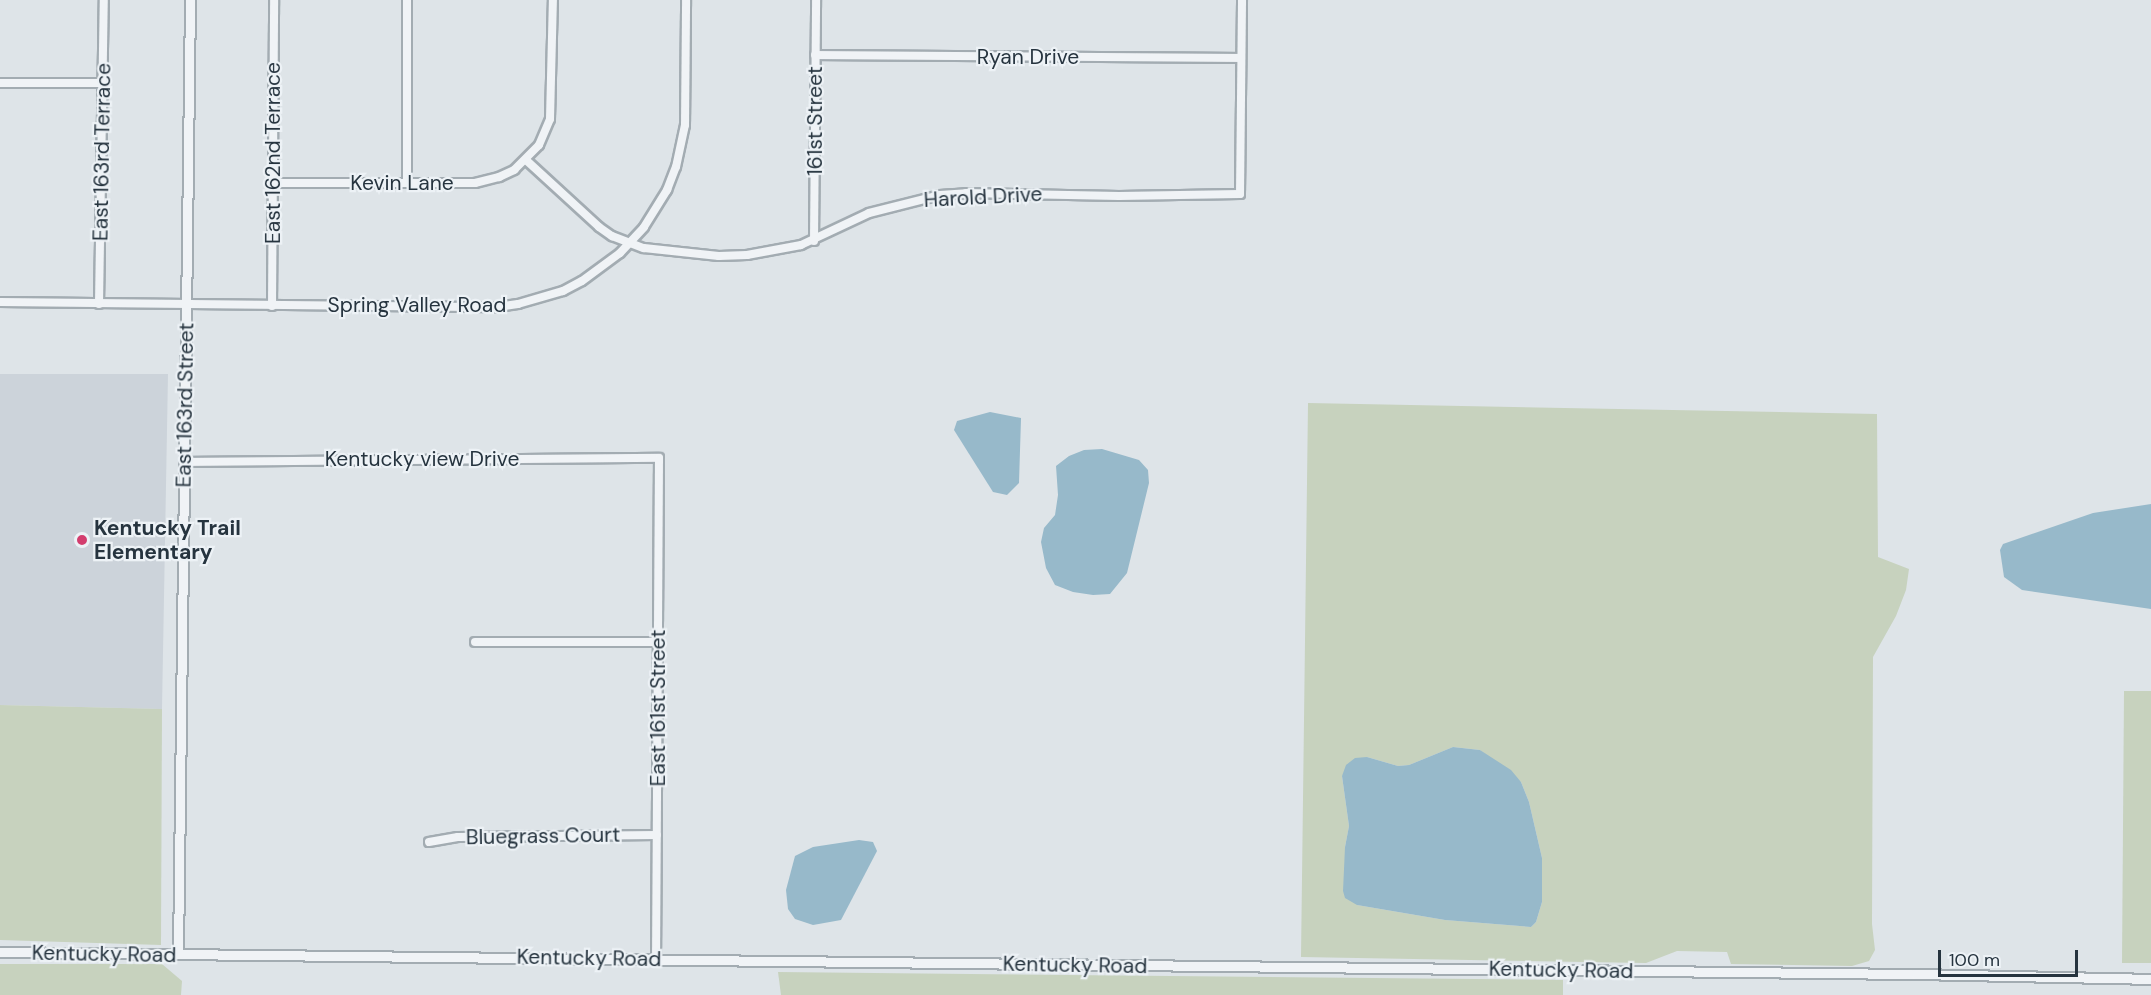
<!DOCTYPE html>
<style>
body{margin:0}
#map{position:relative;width:2151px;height:995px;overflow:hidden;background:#dee4e8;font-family:"DM Sans",sans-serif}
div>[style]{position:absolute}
.built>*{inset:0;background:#ccd3da}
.green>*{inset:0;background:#c7d2be}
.water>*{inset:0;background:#97b9ca}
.roads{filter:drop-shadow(2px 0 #a3acb2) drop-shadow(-2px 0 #a3acb2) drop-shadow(0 2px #a3acb2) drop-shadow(0 -2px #a3acb2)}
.minor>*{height:8px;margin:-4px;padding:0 4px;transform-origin:4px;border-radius:4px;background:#f0f3f6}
.tertiary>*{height:9px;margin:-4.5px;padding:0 4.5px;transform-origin:4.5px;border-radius:4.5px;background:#f0f3f6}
.dots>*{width:16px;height:16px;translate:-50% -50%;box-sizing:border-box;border:3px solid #edf2f6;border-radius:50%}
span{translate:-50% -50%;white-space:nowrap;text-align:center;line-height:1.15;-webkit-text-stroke:4.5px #edf2f6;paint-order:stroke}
.street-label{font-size:21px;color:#26343f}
.poi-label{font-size:21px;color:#26343f;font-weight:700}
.left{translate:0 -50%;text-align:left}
.scale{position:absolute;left:1938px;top:950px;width:140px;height:27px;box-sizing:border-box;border:3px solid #26343f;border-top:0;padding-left:8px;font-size:18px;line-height:21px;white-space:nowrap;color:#26343f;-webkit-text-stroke:4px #edf2f6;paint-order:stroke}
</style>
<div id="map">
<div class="built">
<i style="clip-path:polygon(0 374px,168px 374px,162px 709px,0 705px)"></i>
</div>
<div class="green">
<i style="clip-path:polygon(evenodd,1308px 403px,1877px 414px,1878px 557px,1909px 569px,1906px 590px,1896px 616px,1873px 657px,1872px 924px,1875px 950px,1869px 961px,1852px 966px,1731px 964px,1727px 952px,1677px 951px,1646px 963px,1301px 957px,1308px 403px,1453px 747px,1480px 750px,1521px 782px,1529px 802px,1542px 858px,1542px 902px,1536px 922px,1531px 927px,1445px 920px,1357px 905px,1345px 847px,1349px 826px,1342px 776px,1367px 757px,1398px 766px,1409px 765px,1453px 747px)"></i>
<i style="clip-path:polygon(2124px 691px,2151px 691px,2151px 963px,2122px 963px)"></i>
<i style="clip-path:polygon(0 705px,162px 709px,161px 945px,0 940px)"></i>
<i style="clip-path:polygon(0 964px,162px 964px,182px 981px,181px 995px,0 995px)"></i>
<i style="clip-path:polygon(778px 972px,1563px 980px,1563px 995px,781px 995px)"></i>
</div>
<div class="water">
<i style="clip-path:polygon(990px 412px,1021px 418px,1019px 483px,1007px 495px,993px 492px,954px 430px,957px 421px)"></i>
<i style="clip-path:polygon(1102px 449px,1139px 460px,1148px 470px,1149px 483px,1127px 573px,1110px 594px,1093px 595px,1073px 592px,1055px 585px,1046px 568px,1041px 542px,1044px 528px,1055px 515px,1058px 495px,1056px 466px,1069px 456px,1084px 450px)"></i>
<i style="clip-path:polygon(2151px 504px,2151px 609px,2022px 590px,2004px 577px,2000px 550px,2003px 544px,2093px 513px)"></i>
<i style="clip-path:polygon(1453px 747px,1480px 750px,1511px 770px,1521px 782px,1529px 802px,1542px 858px,1542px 902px,1536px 922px,1531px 927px,1445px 920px,1357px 905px,1345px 898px,1343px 891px,1345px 847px,1349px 826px,1342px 776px,1346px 765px,1355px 758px,1367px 757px,1398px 766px,1409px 765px)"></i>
<i style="clip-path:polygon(859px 840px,873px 842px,877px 851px,841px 920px,813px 925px,795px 919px,788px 909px,786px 890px,795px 856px,813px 847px)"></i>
</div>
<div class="roads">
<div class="minor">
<i style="left:815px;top:55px;width:426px;rotate:0.4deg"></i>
<i style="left:0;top:83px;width:103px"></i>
<i style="left:526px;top:160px;width:99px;rotate:42.5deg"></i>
<i style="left:599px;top:227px;width:16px;rotate:35deg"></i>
<i style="left:612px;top:236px;width:34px;rotate:21deg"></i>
<i style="left:644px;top:248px;width:75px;rotate:6.1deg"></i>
<i style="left:719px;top:256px;width:28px;rotate:-2deg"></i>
<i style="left:747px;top:255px;width:55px;rotate:-10.5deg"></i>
<i style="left:801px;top:245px;width:75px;rotate:-25.2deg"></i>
<i style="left:869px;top:213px;width:73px;rotate:-14.2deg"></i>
<i style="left:940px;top:195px;width:26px;rotate:-4deg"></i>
<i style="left:966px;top:193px;width:153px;rotate:1.1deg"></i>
<i style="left:1119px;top:196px;width:121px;rotate:-0.9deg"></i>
<i style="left:1240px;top:194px;width:194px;rotate:-89.4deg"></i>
<i style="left:272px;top:183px;width:203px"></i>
<i style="left:475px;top:183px;width:25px;rotate:-14deg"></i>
<i style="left:499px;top:177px;width:17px;rotate:-25deg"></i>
<i style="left:514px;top:170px;width:35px;rotate:-45deg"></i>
<i style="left:539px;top:145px;width:28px;rotate:-67deg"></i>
<i style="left:550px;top:119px;width:119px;rotate:-88.6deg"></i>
<i style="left:407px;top:183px;width:183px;rotate:-90deg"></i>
<i style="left:814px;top:241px;width:241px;rotate:-89.5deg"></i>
<i style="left:0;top:302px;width:497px;rotate:0.6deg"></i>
<i style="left:497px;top:307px;width:21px;rotate:-8deg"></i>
<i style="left:518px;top:304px;width:47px;rotate:-16.1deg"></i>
<i style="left:563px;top:291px;width:21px;rotate:-28deg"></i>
<i style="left:582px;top:281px;width:47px;rotate:-36.4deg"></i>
<i style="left:620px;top:253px;width:35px;rotate:-47deg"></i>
<i style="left:644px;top:227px;width:44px;rotate:-58.1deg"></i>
<i style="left:667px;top:190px;width:25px;rotate:-69deg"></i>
<i style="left:676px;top:167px;width:43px;rotate:-77.9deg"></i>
<i style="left:685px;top:125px;width:125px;rotate:-89.5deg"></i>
<i style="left:99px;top:304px;width:304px;rotate:-89.1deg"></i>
<i style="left:272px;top:306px;width:306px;rotate:-89.6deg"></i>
<i style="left:184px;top:462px;width:475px;rotate:-0.5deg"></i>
<i style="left:659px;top:458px;width:500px;rotate:90.34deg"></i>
<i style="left:475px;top:642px;width:183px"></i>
<i style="left:429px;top:842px;width:29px;rotate:-10deg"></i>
<i style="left:458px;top:837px;width:199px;rotate:-0.6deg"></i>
</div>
<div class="tertiary">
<i style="left:0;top:952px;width:1916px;rotate:0.66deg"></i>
<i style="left:1916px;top:974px;width:235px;rotate:1.2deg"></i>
<i style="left:178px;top:954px;width:954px;rotate:-89.28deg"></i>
</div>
</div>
<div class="dots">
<i style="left:82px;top:540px;background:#d33d6e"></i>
</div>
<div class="street-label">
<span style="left:1028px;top:57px">Ryan Drive</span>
<span style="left:815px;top:121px;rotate:-90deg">161st Street</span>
<span style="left:102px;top:152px;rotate:-89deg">East 163rd Terrace</span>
<span style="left:273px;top:153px;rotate:-90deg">East 162nd Terrace</span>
<span style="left:402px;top:183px">Kevin Lane</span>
<span style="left:983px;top:197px;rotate:-3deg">Harold Drive</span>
<span style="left:417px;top:305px">Spring Valley Road</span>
<span style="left:185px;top:405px;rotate:-89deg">East 163rd Street</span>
<span style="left:422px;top:459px">Kentucky view Drive</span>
<span style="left:658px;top:708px;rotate:-90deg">East 161st Street</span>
<span style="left:543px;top:836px;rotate:-1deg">Bluegrass Court</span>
<span style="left:104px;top:954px;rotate:1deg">Kentucky Road</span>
<span style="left:589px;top:958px;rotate:1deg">Kentucky Road</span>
<span style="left:1075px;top:965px;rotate:1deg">Kentucky Road</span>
<span style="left:1561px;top:970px;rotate:1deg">Kentucky Road</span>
</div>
<div class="poi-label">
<span class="left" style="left:94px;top:540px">Kentucky Trail<br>Elementary</span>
</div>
<div class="scale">100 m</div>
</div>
